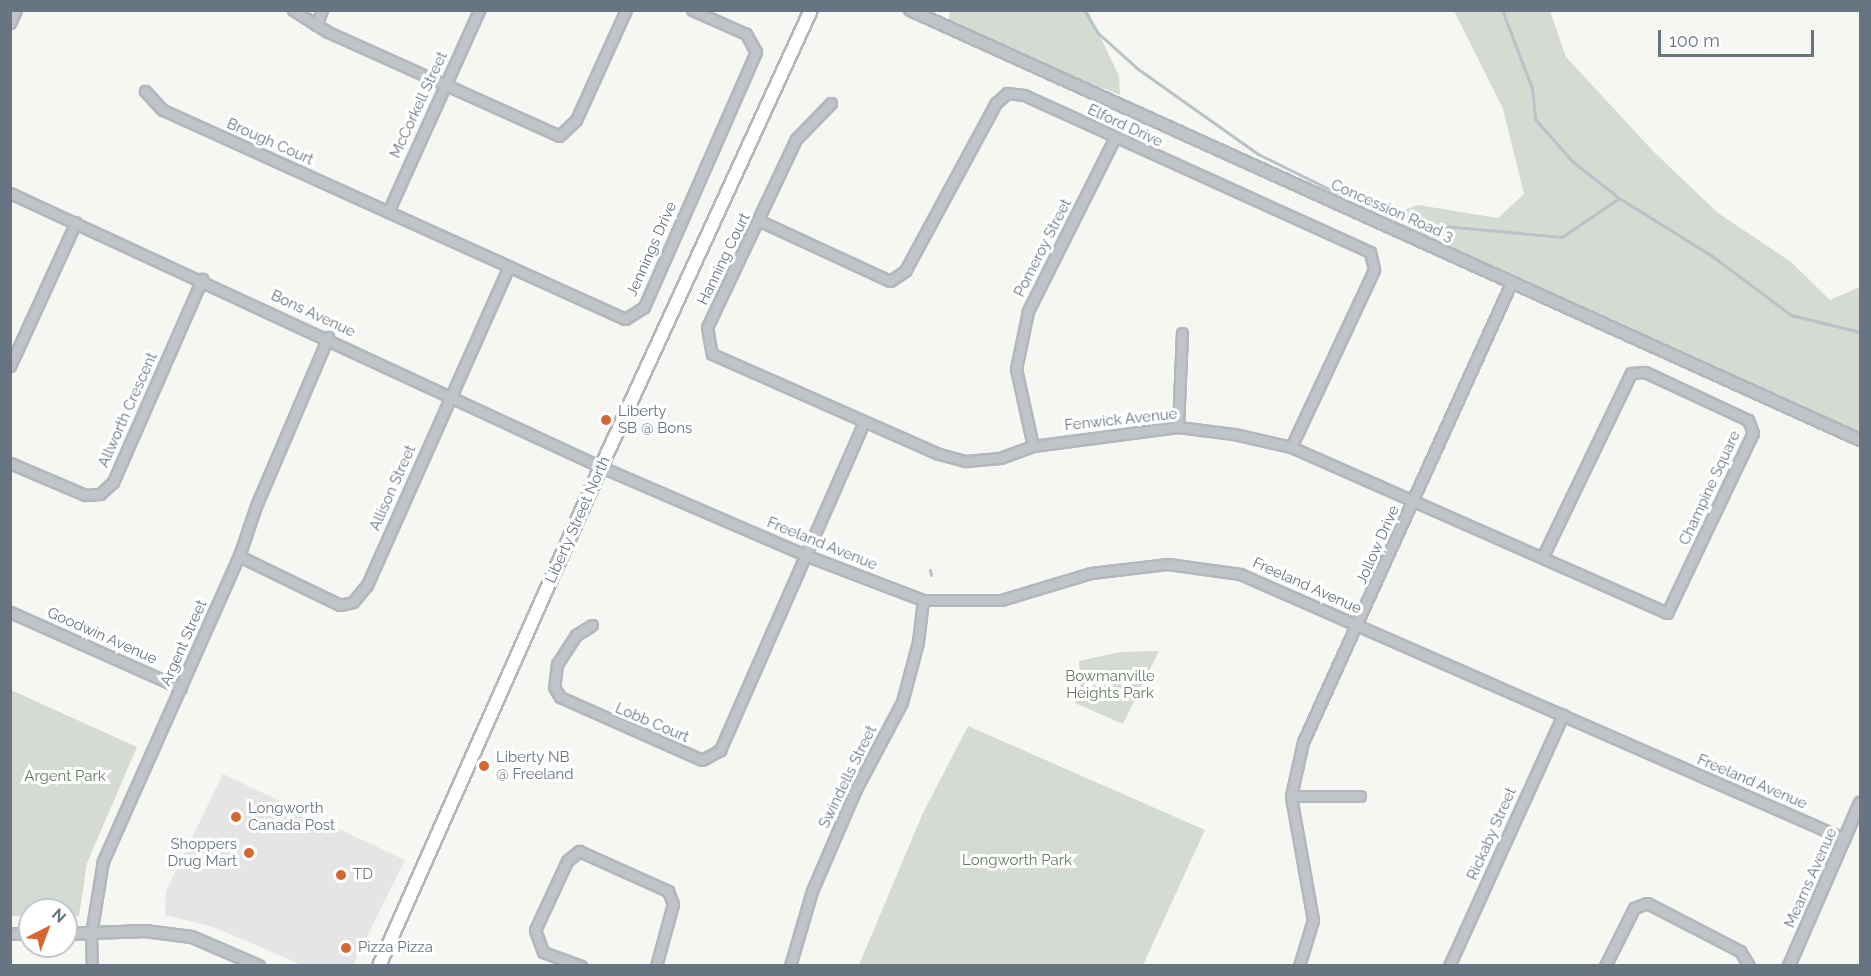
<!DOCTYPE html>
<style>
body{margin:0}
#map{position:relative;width:1871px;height:976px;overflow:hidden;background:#f6f6f3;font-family:Raleway,sans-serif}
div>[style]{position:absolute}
.built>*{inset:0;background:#e4e5e4}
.green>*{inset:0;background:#d5dbd3}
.stream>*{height:3px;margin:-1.5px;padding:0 1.5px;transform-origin:1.5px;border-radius:1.5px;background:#b9c2c7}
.roads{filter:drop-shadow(2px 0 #b2b7bb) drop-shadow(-2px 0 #b2b7bb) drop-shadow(0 2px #b2b7bb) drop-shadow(0 -2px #b2b7bb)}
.minor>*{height:9px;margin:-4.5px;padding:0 4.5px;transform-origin:4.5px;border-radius:4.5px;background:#c0c3c7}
.tertiary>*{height:10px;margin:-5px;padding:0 5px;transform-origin:5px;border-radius:5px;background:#c0c3c7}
.secondary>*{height:12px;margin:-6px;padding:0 6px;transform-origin:6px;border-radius:6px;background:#fff}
.dots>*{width:16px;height:16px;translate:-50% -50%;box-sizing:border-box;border:3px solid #fff;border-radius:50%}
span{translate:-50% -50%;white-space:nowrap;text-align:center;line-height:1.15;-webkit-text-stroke:6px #fff;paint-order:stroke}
.street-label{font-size:15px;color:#677482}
.poi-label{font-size:15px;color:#677482}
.left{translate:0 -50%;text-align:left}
.right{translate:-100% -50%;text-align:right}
.park-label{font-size:15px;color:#687a66}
.frame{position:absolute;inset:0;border:12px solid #677482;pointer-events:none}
.north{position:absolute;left:18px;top:898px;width:60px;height:60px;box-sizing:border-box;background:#fff;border:2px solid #c2c7cd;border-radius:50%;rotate:42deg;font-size:16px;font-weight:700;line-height:24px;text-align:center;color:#677482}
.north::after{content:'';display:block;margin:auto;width:21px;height:27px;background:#d56734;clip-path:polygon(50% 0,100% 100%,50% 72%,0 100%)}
.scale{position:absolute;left:1658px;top:30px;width:156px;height:27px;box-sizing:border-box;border:3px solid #677482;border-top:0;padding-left:8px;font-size:18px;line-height:21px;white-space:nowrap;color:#677482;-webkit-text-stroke:4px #fff;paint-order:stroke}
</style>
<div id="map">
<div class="built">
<i style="clip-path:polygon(223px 774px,405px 860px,353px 965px,302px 965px,213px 927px,165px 915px,166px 891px)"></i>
</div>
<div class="green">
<i style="clip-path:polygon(950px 11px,1088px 11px,1119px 76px,1120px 95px,948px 27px)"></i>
<i style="clip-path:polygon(1454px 11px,1550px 11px,1566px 57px,1654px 152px,1718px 213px,1791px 262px,1830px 300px,1860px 287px,1860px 438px,1389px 233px,1384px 217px,1418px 205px,1498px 218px,1524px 194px,1503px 109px)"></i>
<i style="clip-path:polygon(1159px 651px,1123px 724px,1075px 703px,1081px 689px,1079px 661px,1120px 652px)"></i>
<i style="clip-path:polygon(11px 690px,137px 747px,87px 863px,79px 916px,66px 916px,66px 910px,30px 910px,30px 916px,11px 916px)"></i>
<i style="clip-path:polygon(968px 726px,1205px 830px,1143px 965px,859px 965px,922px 815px)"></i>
</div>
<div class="stream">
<i style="left:1084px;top:10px;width:27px;rotate:59deg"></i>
<i style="left:1098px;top:33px;width:54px;rotate:42deg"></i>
<i style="left:1138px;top:69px;width:147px;rotate:35.3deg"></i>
<i style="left:1258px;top:154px;width:86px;rotate:26.3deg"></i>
<i style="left:1335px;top:192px;width:103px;rotate:18.6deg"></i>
<i style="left:1433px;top:225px;width:130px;rotate:5.3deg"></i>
<i style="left:1562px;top:237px;width:69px;rotate:-34.4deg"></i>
<i style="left:1502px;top:10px;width:84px;rotate:69deg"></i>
<i style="left:1532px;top:88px;width:31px;rotate:84deg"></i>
<i style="left:1535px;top:119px;width:56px;rotate:48.6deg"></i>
<i style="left:1572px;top:161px;width:60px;rotate:38.2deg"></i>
<i style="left:1619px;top:198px;width:110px;rotate:31.9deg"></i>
<i style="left:1712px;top:256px;width:99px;rotate:36.8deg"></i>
<i style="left:1791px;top:315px;width:71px;rotate:13.8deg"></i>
<i style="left:930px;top:570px;width:5px;rotate:79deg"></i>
</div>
<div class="roads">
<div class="minor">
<i style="left:293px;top:10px;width:41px;rotate:32.2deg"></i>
<i style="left:328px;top:32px;width:253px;rotate:24.2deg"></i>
<i style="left:559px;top:136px;width:23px;rotate:-43deg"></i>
<i style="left:576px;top:120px;width:121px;rotate:-65.6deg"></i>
<i style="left:10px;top:23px;width:14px;rotate:-65deg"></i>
<i style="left:316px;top:25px;width:16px;rotate:-68deg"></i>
<i style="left:145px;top:91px;width:26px;rotate:47deg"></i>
<i style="left:163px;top:110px;width:507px;rotate:24.34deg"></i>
<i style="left:625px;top:319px;width:22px;rotate:-32deg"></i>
<i style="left:644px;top:307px;width:279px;rotate:-66.3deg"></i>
<i style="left:756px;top:52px;width:21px;rotate:-119deg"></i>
<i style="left:746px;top:34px;width:59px;rotate:-156deg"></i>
<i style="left:831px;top:103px;width:50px;rotate:134.2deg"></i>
<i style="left:796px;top:139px;width:208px;rotate:115.3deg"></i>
<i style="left:707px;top:327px;width:27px;rotate:80deg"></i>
<i style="left:712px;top:354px;width:248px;rotate:23.8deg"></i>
<i style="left:939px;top:454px;width:28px;rotate:15deg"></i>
<i style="left:966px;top:461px;width:34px;rotate:-5deg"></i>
<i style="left:1000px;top:458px;width:35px;rotate:-20deg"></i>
<i style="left:1033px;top:446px;width:146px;rotate:-7.5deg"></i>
<i style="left:1178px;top:427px;width:56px;rotate:7.1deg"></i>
<i style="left:1234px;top:434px;width:58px;rotate:12.8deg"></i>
<i style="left:1291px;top:447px;width:411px;rotate:23.8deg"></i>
<i style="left:1667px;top:613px;width:199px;rotate:-64.5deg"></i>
<i style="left:1753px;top:433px;width:14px;rotate:-111deg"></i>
<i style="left:1748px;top:420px;width:114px;rotate:-155deg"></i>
<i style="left:1645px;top:372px;width:14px;rotate:176deg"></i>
<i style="left:1631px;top:373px;width:203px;rotate:115.7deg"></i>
<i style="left:10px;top:193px;width:651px;rotate:24.87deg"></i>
<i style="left:601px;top:467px;width:222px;rotate:23.3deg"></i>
<i style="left:805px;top:555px;width:126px;rotate:20.9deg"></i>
<i style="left:923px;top:600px;width:78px"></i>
<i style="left:1001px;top:600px;width:94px;rotate:-16.7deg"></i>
<i style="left:1091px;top:573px;width:78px;rotate:-6.7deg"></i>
<i style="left:1168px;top:564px;width:73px;rotate:7.9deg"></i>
<i style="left:1240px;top:574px;width:660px;rotate:23.65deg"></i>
<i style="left:388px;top:212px;width:222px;rotate:-65.7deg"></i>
<i style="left:760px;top:221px;width:143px;rotate:24.8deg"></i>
<i style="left:890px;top:281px;width:18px;rotate:-34deg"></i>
<i style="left:905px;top:271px;width:191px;rotate:-61.6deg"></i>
<i style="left:996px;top:103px;width:15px;rotate:-42deg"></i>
<i style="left:1007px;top:93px;width:17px;rotate:7deg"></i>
<i style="left:1024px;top:95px;width:380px;rotate:24.4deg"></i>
<i style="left:1370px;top:252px;width:18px;rotate:77deg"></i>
<i style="left:1374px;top:270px;width:195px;rotate:115.1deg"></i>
<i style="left:10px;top:366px;width:158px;rotate:-65.4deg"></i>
<i style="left:1178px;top:427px;width:94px;rotate:-87.6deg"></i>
<i style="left:1033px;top:446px;width:79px;rotate:-102.4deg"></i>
<i style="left:1016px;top:369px;width:59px;rotate:-78.3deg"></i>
<i style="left:1028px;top:311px;width:192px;rotate:-63.4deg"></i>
<i style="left:10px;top:463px;width:82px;rotate:23.1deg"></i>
<i style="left:85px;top:495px;width:15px;rotate:-4deg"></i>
<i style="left:100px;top:494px;width:18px;rotate:-43deg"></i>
<i style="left:113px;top:482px;width:222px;rotate:-66.3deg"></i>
<i style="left:239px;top:556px;width:112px;rotate:25.9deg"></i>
<i style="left:340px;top:605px;width:13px;rotate:-13deg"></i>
<i style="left:353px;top:602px;width:22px;rotate:-51deg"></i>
<i style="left:367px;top:585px;width:346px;rotate:-66deg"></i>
<i style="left:10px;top:612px;width:187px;rotate:24deg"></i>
<i style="left:592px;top:625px;width:19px;rotate:148deg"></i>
<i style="left:576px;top:635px;width:35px;rotate:123deg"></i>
<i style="left:557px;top:664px;width:23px;rotate:97deg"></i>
<i style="left:554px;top:687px;width:12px;rotate:59deg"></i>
<i style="left:560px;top:697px;width:155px;rotate:23.9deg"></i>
<i style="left:702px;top:760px;width:21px;rotate:-29deg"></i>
<i style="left:720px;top:750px;width:358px;rotate:-66.3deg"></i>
<i style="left:1291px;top:796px;width:69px"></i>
<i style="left:92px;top:966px;width:32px;rotate:-92deg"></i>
<i style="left:91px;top:934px;width:74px;rotate:-80.7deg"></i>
<i style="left:103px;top:861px;width:334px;rotate:-66deg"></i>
<i style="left:239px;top:556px;width:53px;rotate:-71.2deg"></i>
<i style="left:256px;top:506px;width:184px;rotate:-66.9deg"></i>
<i style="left:581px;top:966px;width:40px;rotate:-159.8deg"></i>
<i style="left:543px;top:952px;width:23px;rotate:-110deg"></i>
<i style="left:535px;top:930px;width:76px;rotate:-65.1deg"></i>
<i style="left:567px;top:861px;width:16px;rotate:-40deg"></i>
<i style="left:579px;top:851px;width:98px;rotate:24.2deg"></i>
<i style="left:668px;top:891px;width:14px;rotate:69deg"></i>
<i style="left:673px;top:904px;width:64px;rotate:105.3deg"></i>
<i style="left:790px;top:966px;width:78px;rotate:-73.7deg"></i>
<i style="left:812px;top:891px;width:111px;rotate:-66.7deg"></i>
<i style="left:856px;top:789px;width:98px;rotate:-62.1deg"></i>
<i style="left:902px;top:702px;width:62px;rotate:-75.1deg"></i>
<i style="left:918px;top:642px;width:42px;rotate:-83.2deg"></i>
<i style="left:1299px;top:966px;width:48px;rotate:-73.1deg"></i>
<i style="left:1313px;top:920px;width:126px;rotate:-100.1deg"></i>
<i style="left:1291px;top:796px;width:55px;rotate:-77.5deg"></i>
<i style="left:1303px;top:742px;width:506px;rotate:-65.61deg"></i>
<i style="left:1449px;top:966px;width:276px;rotate:-65.6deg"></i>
<i style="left:1605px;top:966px;width:65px;rotate:-63.4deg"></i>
<i style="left:1634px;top:908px;width:14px;rotate:-21deg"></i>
<i style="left:1647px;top:903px;width:105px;rotate:27.3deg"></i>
<i style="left:1740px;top:951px;width:17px;rotate:59deg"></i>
</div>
<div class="tertiary">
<i style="left:910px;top:10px;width:1043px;rotate:24.35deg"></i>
<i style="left:10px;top:934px;width:20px"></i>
<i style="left:66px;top:934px;width:79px;rotate:-2.2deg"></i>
<i style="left:145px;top:931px;width:47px;rotate:7.3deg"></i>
<i style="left:192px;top:937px;width:73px;rotate:23.4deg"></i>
<i style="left:1789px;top:966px;width:178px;rotate:-66.5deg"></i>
</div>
<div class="secondary">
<i style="left:379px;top:966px;width:546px;rotate:-66.02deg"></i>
<i style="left:601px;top:467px;width:503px;rotate:-65.32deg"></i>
</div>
</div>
<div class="dots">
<i style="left:606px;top:420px;background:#d56734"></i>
<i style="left:484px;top:766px;background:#d56734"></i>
<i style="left:236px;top:817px;background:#d56734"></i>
<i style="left:249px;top:853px;background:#d56734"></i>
<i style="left:341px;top:875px;background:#d56734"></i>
<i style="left:346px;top:948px;background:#d56734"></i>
</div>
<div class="street-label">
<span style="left:419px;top:105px;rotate:-65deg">McCorkell Street</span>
<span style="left:1125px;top:126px;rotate:25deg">Elford Drive</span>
<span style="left:270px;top:142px;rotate:24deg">Brough Court</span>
<span style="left:1392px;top:211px;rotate:24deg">Concession Road 3</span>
<span style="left:1043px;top:248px;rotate:-63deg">Pomeroy Street</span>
<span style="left:652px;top:249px;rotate:-66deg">Jennings Drive</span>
<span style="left:724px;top:259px;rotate:-64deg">Hanning Court</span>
<span style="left:313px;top:314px;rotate:25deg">Bons Avenue</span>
<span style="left:128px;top:410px;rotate:-66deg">Allworth Crescent</span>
<span style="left:1121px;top:420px;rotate:-6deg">Fenwick Avenue</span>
<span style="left:393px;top:488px;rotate:-66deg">Allison Street</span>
<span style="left:1710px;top:488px;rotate:-65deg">Champine Square</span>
<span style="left:578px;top:520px;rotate:-66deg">Liberty Street North</span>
<span style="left:822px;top:544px;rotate:22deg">Freeland Avenue</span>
<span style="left:1378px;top:545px;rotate:-66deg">Jollow Drive</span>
<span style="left:1307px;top:586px;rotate:24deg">Freeland Avenue</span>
<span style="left:102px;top:636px;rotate:24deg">Goodwin Avenue</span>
<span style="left:184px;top:643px;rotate:-66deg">Argent Street</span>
<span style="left:652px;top:723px;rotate:23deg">Lobb Court</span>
<span style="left:848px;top:777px;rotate:-64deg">Swindells Street</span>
<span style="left:1752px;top:782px;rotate:23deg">Freeland Avenue</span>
<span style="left:1492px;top:834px;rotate:-66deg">Rickaby Street</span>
<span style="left:1811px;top:878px;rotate:-66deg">Mearns Avenue</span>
</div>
<div class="poi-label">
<span class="left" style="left:618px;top:420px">Liberty<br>SB @ Bons</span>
<span class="left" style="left:496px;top:766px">Liberty NB<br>@ Freeland</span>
<span class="left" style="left:248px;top:817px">Longworth<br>Canada Post</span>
<span class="right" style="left:237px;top:853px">Shoppers<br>Drug Mart</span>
<span class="left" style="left:353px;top:875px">TD</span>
<span class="left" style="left:358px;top:948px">Pizza Pizza</span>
</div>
<div class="park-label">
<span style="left:1110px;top:685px">Bowmanville<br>Heights Park</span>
<span style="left:65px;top:777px">Argent Park</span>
<span style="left:1017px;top:861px">Longworth Park</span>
</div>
<div class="frame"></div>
<div class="north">N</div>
<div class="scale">100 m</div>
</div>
